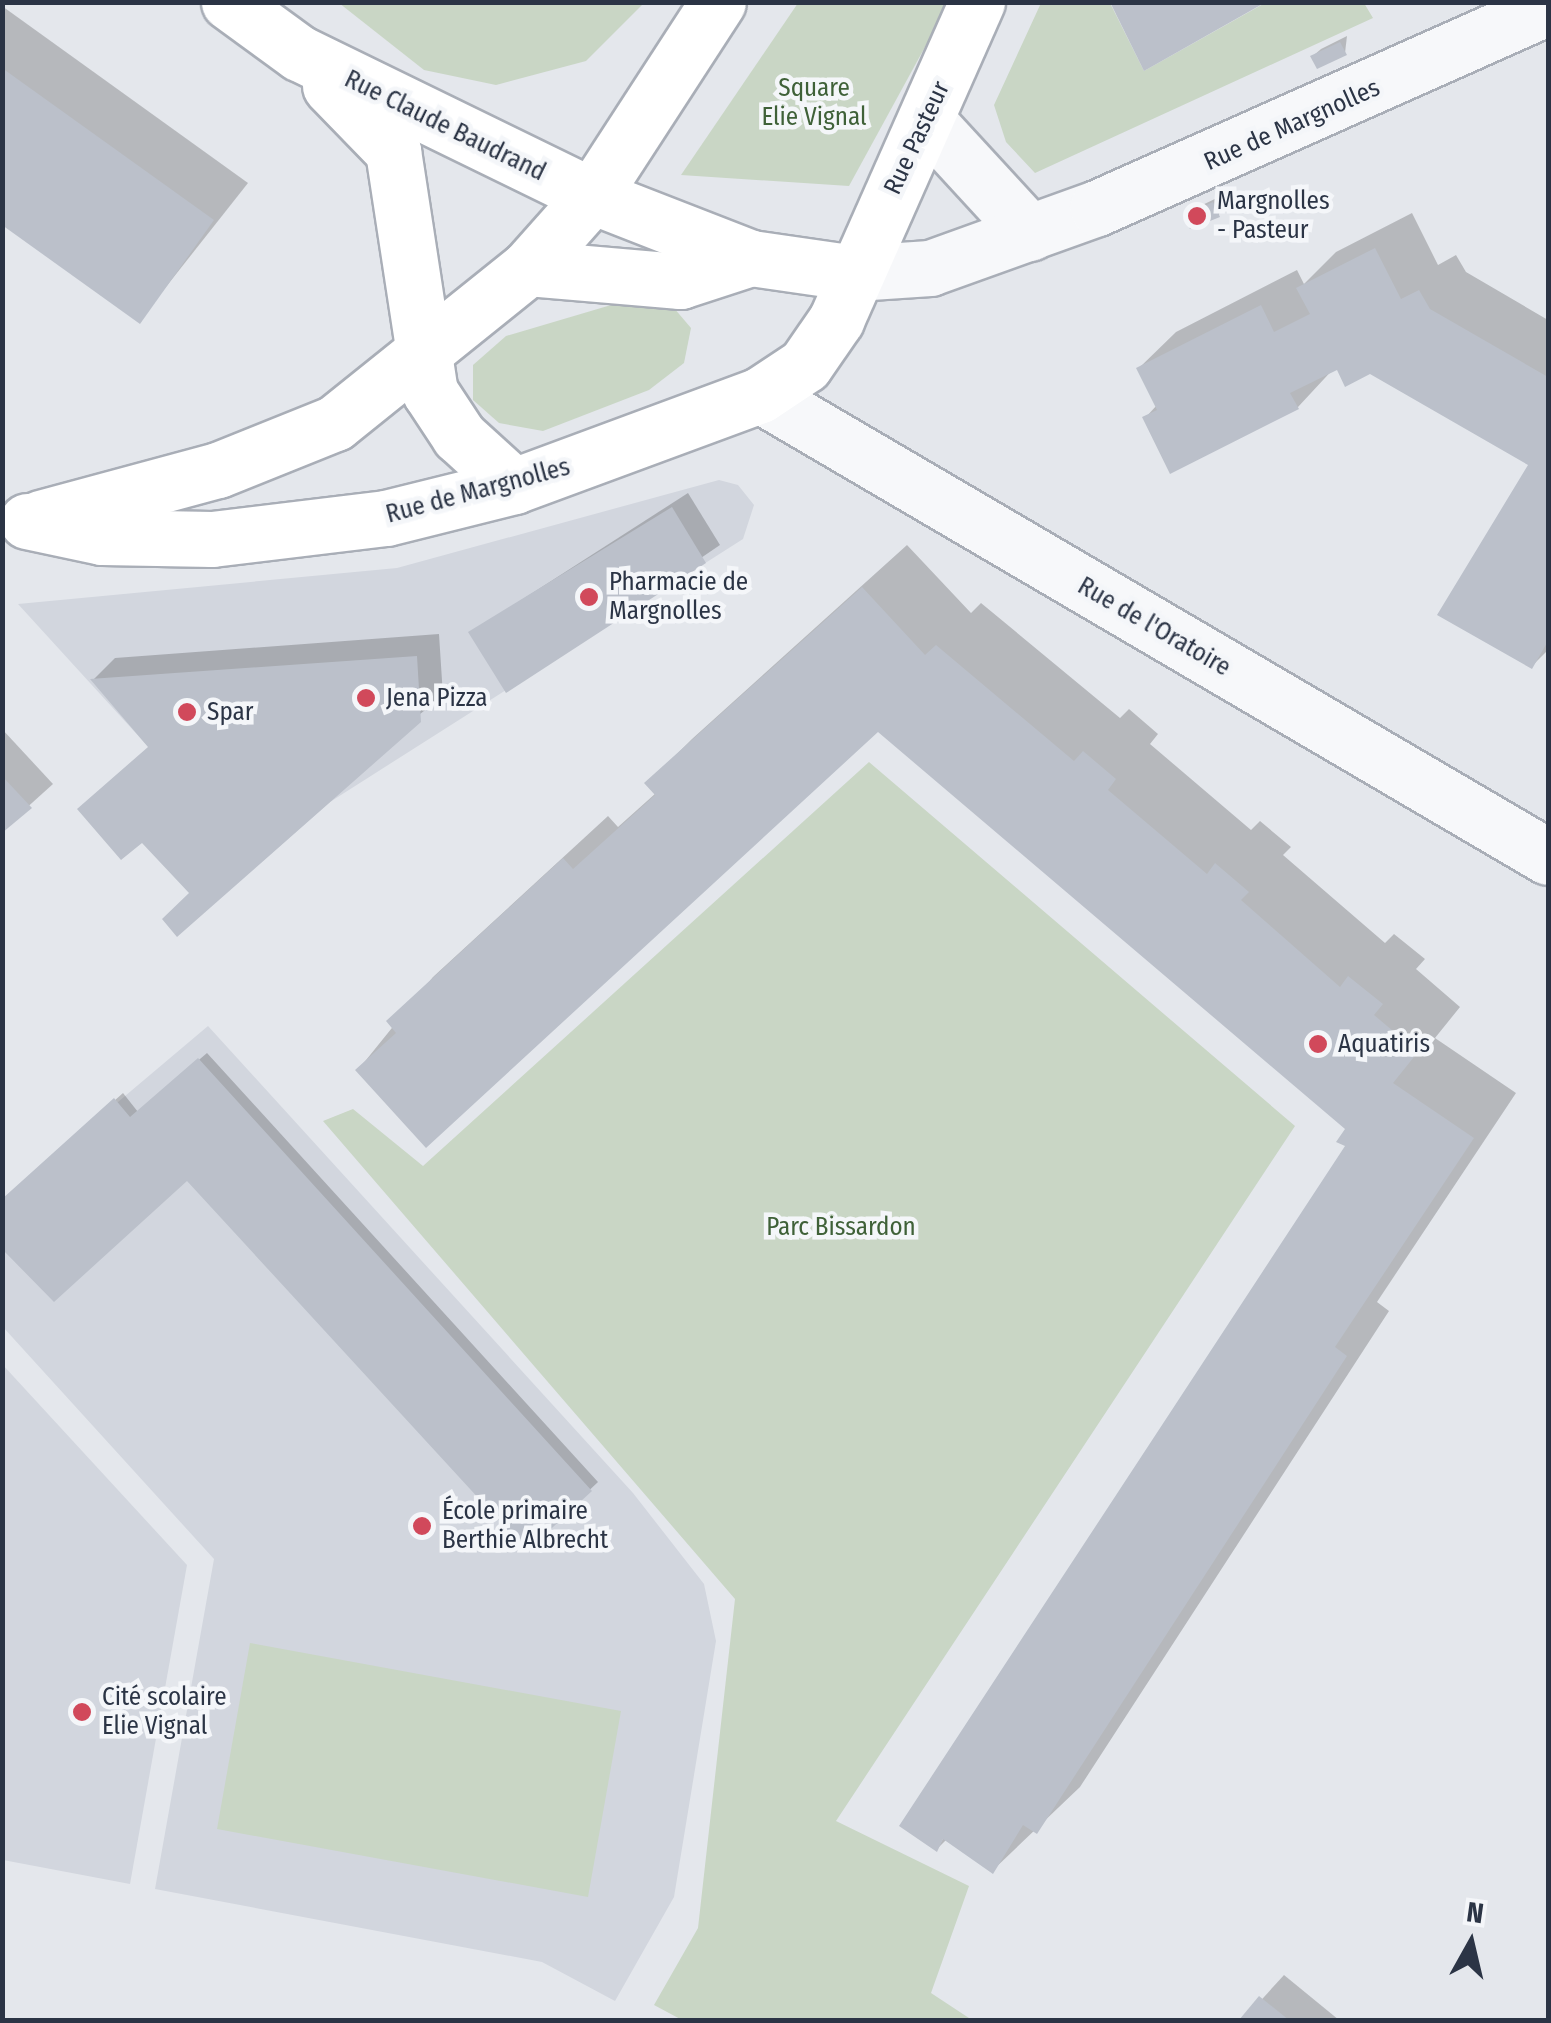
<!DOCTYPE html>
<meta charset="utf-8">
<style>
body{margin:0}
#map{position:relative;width:1551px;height:2023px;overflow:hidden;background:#e4e7ec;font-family:"Fira Sans Condensed",sans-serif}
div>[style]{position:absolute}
.built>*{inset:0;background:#d2d6de}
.green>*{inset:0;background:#c9d6c5}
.shadow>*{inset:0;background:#0003}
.building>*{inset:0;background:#bbc0ca}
.roads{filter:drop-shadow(2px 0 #a9aeb7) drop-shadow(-2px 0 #a9aeb7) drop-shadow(0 2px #a9aeb7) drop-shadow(0 -2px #a9aeb7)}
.street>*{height:55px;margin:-27.5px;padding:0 27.5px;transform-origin:27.5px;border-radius:27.5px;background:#f7f8fa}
.secondary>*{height:55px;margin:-27.5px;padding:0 27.5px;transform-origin:27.5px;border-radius:27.5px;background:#fff}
.dots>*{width:28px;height:28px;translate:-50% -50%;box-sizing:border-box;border:5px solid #f4f6f9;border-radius:50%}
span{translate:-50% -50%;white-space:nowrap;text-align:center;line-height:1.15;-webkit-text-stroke:9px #f4f6f9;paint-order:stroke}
.park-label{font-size:25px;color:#3f6138}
.street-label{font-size:25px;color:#2b3445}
.poi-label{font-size:25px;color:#2b3445}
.left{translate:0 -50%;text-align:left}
.frame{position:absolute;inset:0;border:5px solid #2b3445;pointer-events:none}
.north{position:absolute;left:1421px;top:1893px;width:100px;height:100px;-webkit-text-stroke:8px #f4f6f9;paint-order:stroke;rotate:8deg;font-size:28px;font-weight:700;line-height:40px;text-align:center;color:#2b3445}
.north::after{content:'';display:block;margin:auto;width:35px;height:45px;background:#2b3445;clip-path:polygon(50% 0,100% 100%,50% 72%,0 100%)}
</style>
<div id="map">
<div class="built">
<i style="clip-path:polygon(719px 480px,738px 485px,754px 505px,743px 539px,330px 802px,257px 866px,18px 604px,397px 568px)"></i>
<i style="clip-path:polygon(208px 1026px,633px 1493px,704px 1584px,716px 1641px,674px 1897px,615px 2001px,542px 1962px,155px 1889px,214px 1559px,3px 1327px,3px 1199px)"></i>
<i style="clip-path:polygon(2px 1364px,187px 1565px,130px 1884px,3px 1860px)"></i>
</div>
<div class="green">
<i style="clip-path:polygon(339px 3px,644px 3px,586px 61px,496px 85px,424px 70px)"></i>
<i style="clip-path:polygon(798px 3px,949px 3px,849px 186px,681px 175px)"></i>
<i style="clip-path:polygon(1041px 3px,1110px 3px,1144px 71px,1265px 3px,1364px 3px,1373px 18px,1035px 173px,1006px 142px,994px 105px)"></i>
<i style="clip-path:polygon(628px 300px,668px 301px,691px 328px,684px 363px,649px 390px,543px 431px,499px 423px,473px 400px,473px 365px,506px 336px)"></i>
<i style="clip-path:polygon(869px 762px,1295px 1126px,836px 1821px,969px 1886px,931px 1993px,972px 2020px,682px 2020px,654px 2005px,698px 1928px,735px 1599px,323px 1121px,353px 1109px,423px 1166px)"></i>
<i style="clip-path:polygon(250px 1643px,621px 1711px,588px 1897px,217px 1829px)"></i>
</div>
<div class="shadow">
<i style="clip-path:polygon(2px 6px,248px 183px,139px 321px,2px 222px)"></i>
<i style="clip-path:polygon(1347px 36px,1345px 53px,1313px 56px,1321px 49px)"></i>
<i style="clip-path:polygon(1221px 196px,1219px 215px,1191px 226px,1194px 209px)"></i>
<i style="clip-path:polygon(1412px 213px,1438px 265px,1456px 255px,1466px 272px,1548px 320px,1548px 650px,1532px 666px,1532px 465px,1370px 371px,1337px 365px,1298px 407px,1171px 471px,1145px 418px,1157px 405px,1139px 368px,1176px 332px,1297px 270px,1304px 284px,1336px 252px)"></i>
<i style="clip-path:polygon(688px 493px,720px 545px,507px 690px,472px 632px)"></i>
<i style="clip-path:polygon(907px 545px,971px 613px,981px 603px,1120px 718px,1129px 709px,1158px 734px,1150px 744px,1251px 830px,1260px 821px,1291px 847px,1283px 855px,1385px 943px,1394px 934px,1425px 959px,1416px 969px,1460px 1007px,1435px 1038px,1516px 1093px,1377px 1302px,1389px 1311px,1080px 1787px,992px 1871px,947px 1839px,937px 1849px,1349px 1145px,1348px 1129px,878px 729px,358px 1070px,433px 977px,608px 816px,618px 827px,656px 793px,648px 783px,692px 739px)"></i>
<i style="clip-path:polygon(439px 634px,443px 696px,192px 893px,152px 745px,93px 680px,115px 658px)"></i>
<i style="clip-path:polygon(2px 729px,53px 784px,2px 830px)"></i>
<i style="clip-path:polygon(207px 1053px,598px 1482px,528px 1548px,188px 1177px,2px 1201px,123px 1093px,138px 1112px)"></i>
<i style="clip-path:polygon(1284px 1975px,1339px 2020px,1243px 2020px)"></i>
</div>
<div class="building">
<i style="clip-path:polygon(1110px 2px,1266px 2px,1144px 71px)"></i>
<i style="clip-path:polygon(1340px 42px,1347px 55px,1317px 69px,1310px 56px)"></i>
<i style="clip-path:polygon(2px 68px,214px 220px,140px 324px,2px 225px)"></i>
<i style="clip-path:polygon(1213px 202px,1220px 217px,1190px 229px,1183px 216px)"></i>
<i style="clip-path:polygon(1375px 248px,1401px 299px,1419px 290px,1430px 309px,1548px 377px,1548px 641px,1532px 669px,1437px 615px,1528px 465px,1370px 374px,1345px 387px,1337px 370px,1290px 393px,1299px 409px,1170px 474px,1142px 417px,1157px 410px,1136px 368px,1261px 305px,1274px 332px,1310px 314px,1296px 288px)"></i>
<i style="clip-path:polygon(672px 507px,706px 563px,506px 693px,468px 632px)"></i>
<i style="clip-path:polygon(862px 587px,925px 655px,936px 645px,1074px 761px,1083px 751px,1116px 779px,1108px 790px,1207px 874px,1215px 863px,1249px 892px,1241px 900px,1340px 987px,1348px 976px,1383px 1004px,1374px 1015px,1418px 1052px,1393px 1083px,1474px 1138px,1335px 1347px,1347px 1356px,1037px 1834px,1023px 1825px,993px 1874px,943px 1839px,937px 1852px,899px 1826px,1345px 1146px,1336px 1142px,1345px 1129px,878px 732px,426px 1148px,355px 1070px,396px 1033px,386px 1021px,563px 858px,573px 869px,655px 795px,644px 783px)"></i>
<i style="clip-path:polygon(417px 656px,421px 722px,177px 937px,162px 919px,189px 893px,142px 843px,121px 860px,77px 809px,148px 747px,90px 679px)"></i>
<i style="clip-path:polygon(2px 776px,32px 808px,2px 833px)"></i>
<i style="clip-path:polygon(198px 1058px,592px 1491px,527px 1551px,187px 1181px,54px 1302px,2px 1249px,2px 1199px,114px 1098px,130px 1117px)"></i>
<i style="clip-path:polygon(1259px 1996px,1289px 2020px,1239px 2020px)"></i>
</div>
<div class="roads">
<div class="street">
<i style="left:927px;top:121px;width:152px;rotate:47.4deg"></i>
<i style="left:855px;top:273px;width:75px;rotate:-3.8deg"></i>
<i style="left:930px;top:268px;width:177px;rotate:-19.8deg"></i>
<i style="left:1097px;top:208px;width:494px;rotate:-24deg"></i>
<i style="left:760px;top:395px;width:913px;rotate:30.38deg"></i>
</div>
<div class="secondary">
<i style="left:229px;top:2px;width:87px;rotate:36.1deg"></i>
<i style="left:299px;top:53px;width:326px;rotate:26deg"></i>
<i style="left:592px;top:196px;width:171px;rotate:21.3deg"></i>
<i style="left:751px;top:258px;width:105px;rotate:8.2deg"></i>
<i style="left:330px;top:86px;width:91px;rotate:45.9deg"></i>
<i style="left:393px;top:151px;width:244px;rotate:81.3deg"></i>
<i style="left:430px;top:392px;width:53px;rotate:56.6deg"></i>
<i style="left:459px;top:436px;width:74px;rotate:42.3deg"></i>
<i style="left:528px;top:268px;width:153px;rotate:4.9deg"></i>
<i style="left:680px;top:281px;width:75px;rotate:-17.9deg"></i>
<i style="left:40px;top:518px;width:184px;rotate:-15.1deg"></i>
<i style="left:218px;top:470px;width:126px;rotate:-21.9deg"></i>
<i style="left:335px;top:423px;width:248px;rotate:-38.8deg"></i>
<i style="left:528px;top:268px;width:96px;rotate:-48.4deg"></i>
<i style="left:592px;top:196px;width:231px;rotate:-57deg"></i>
<i style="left:27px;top:521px;width:77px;rotate:12deg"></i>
<i style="left:102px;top:537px;width:110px;rotate:1deg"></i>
<i style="left:212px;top:539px;width:175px;rotate:-6.9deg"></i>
<i style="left:386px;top:518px;width:132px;rotate:-14deg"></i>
<i style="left:514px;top:486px;width:262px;rotate:-20.3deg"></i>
<i style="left:760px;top:395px;width:54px;rotate:-33.7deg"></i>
<i style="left:805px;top:365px;width:55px;rotate:-55.4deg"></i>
<i style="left:836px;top:320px;width:348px;rotate:-66.1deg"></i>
</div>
</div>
<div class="dots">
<i style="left:1197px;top:216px;background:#d1495b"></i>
<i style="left:589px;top:597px;background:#d1495b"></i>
<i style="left:366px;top:698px;background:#d1495b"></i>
<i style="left:187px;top:712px;background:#d1495b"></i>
<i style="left:1318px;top:1044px;background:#d1495b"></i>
<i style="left:422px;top:1526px;background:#d1495b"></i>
<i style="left:82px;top:1712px;background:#d1495b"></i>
</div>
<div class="park-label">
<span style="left:814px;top:103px">Square<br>Elie Vignal</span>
<span style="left:841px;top:1227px">Parc Bissardon</span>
</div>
<div class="street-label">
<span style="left:1292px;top:125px;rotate:-24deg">Rue de Margnolles</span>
<span style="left:445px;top:126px;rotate:26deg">Rue Claude Baudrand</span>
<span style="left:917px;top:138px;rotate:-65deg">Rue Pasteur</span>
<span style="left:478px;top:491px;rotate:-15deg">Rue de Margnolles</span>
<span style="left:1154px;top:627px;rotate:30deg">Rue de l'Oratoire</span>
</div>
<div class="poi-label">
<span class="left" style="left:1217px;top:216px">Margnolles<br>- Pasteur</span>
<span class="left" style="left:609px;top:597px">Pharmacie de<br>Margnolles</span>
<span class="left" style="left:386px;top:698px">Jena Pizza</span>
<span class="left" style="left:207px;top:712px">Spar</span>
<span class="left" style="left:1338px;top:1044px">Aquatiris</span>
<span class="left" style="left:442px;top:1526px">École primaire<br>Berthie Albrecht</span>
<span class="left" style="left:102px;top:1712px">Cité scolaire<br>Elie Vignal</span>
</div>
<div class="frame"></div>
<div class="north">N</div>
</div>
